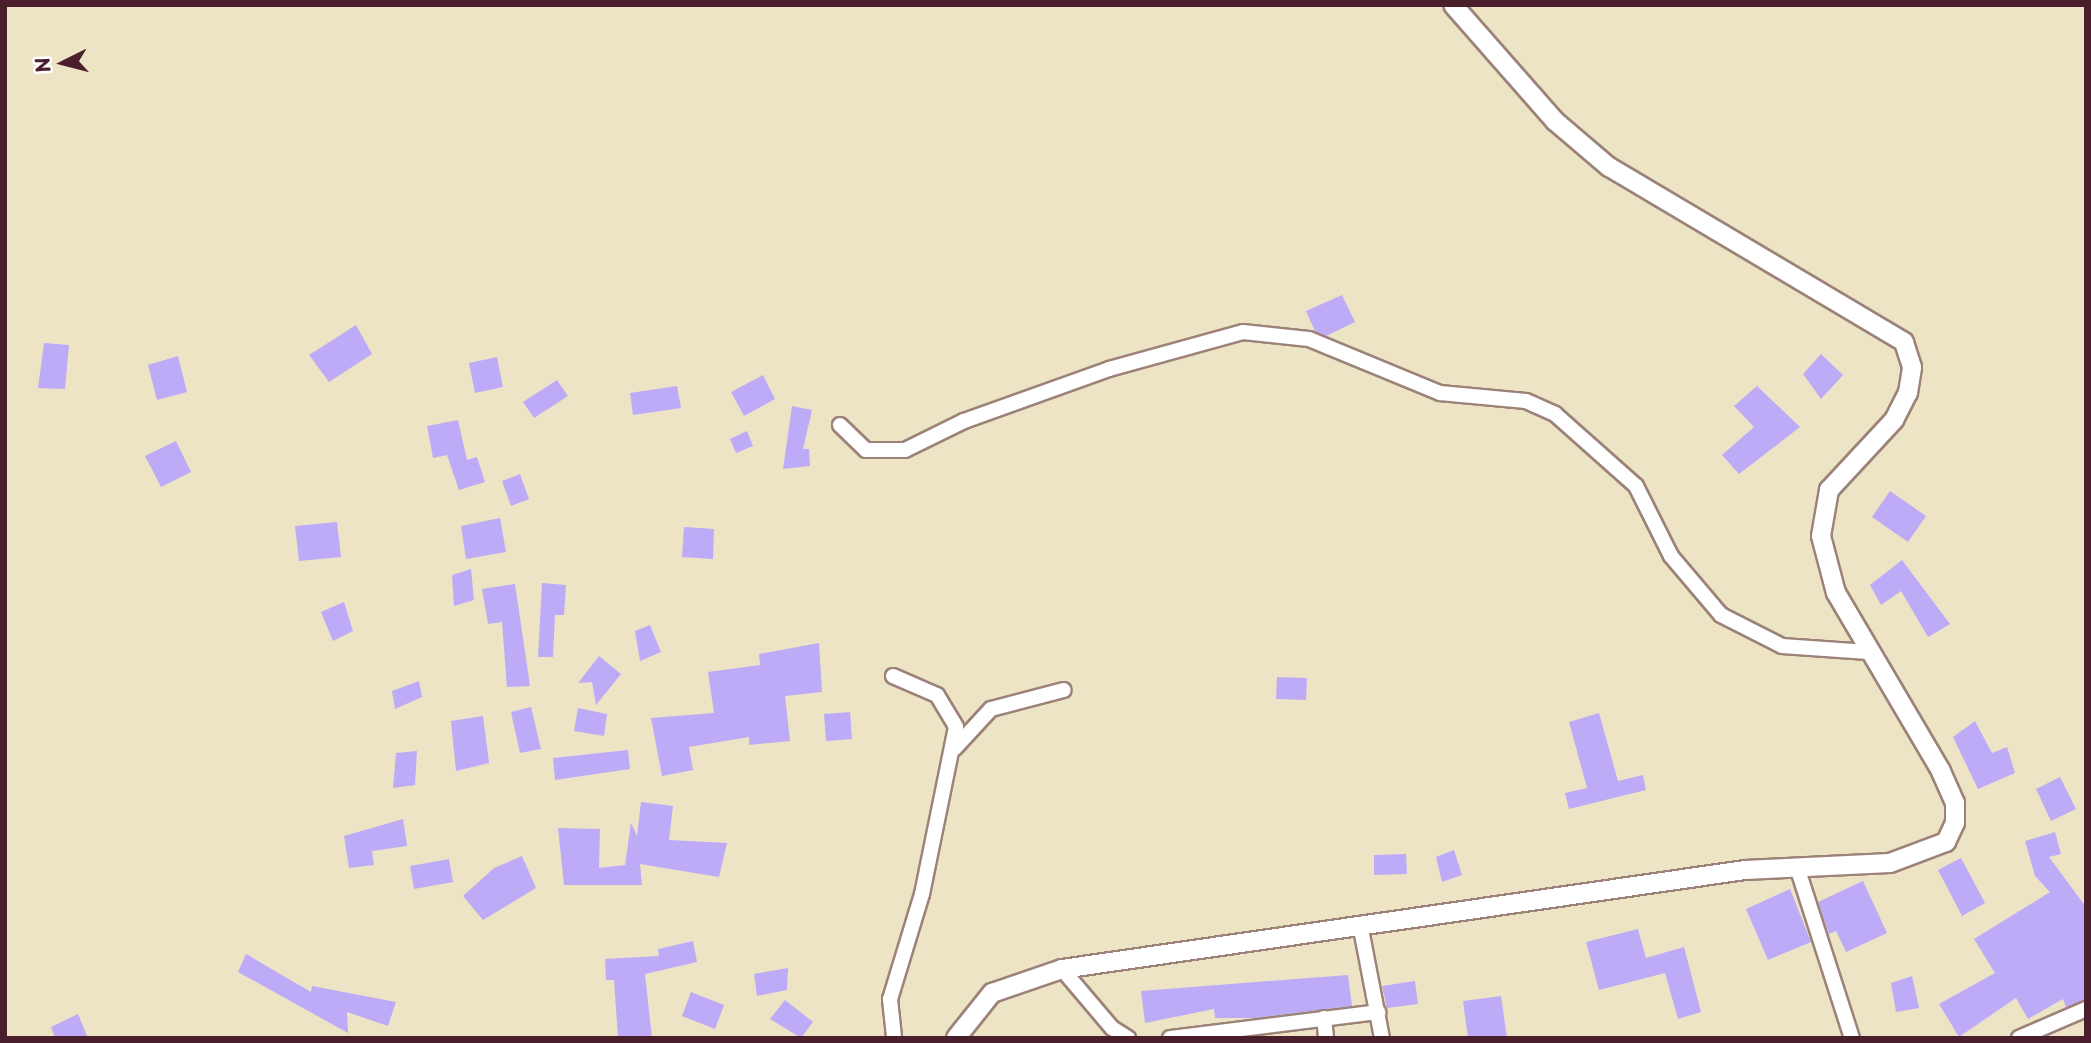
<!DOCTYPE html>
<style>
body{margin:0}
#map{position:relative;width:2091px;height:1043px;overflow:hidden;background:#ede4c5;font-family:"Playpen Sans",sans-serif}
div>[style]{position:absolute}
.building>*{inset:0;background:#bdabf8}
.roads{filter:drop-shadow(2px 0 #9c8278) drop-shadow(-2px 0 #9c8278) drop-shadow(0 2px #9c8278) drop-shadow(0 -2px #9c8278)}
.minor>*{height:14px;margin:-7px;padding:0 7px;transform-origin:7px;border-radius:7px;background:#fff}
.tertiary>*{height:18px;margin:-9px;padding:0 9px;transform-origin:9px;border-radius:9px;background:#fff}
span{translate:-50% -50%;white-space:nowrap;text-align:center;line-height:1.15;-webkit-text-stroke:7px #fff;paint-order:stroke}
.frame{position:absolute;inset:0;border:7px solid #4a1f2b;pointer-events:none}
.north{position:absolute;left:28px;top:28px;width:70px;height:70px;-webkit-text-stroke:5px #fff;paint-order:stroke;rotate:264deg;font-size:19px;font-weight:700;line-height:28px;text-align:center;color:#4a1f2b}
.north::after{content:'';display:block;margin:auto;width:24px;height:32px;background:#4a1f2b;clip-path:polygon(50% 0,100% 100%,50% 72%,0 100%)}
</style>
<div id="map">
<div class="building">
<i style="clip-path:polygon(1342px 295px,1355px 322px,1326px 336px,1315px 331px,1306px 311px)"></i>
<i style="clip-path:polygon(356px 325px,372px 354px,329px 382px,309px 355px)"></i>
<i style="clip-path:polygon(44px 343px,69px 345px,65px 389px,38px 388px)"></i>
<i style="clip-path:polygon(1821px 354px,1843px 375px,1821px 399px,1803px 374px)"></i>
<i style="clip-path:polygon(178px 356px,187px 392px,157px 400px,148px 365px)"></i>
<i style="clip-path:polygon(497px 357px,503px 387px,475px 393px,469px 363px)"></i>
<i style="clip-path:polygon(763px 375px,775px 399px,744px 416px,731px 392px)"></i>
<i style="clip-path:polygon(557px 380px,568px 396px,534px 418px,523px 402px)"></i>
<i style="clip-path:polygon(677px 386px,681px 408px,633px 415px,630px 393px)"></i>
<i style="clip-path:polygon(1757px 386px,1800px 427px,1739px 474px,1722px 455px,1754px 427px,1734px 406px)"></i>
<i style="clip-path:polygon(792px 406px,812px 410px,803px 449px,809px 449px,810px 466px,783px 469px)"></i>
<i style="clip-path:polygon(458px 420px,467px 460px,477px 457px,485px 482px,459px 490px,447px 455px,433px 458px,427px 426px)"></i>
<i style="clip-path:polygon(747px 431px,753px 446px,736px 453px,730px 439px)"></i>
<i style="clip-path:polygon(176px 441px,191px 472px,161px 487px,145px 456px)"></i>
<i style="clip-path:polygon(520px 474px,529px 499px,511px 506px,502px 481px)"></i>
<i style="clip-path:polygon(1890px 491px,1926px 516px,1908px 542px,1872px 517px)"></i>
<i style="clip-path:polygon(500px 518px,506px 552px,466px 559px,461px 526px)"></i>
<i style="clip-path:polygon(337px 522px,341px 557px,299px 561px,295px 526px)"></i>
<i style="clip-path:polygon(684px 527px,714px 529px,713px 559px,682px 557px)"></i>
<i style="clip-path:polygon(1902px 560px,1950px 624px,1928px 637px,1901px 591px,1881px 605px,1870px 585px)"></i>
<i style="clip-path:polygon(471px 569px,474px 600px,454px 606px,452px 575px)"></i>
<i style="clip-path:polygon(542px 583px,566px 585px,564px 615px,555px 615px,553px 657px,538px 657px)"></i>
<i style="clip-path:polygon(515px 584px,530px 686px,507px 687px,502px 622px,488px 624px,482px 589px)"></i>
<i style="clip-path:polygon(344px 602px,353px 631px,333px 641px,321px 612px)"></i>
<i style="clip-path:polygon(650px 625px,661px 652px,640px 661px,635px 631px)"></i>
<i style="clip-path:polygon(819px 643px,822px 692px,785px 696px,790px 741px,749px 745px,749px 737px,689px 747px,693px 770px,662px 776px,651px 718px,714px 713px,708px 672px,760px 665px,759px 654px)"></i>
<i style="clip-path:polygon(599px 656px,621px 674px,596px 705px,592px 682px,578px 683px)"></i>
<i style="clip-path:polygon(1277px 677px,1307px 678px,1306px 700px,1276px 699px)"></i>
<i style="clip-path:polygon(419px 681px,422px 697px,395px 709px,392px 691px)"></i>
<i style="clip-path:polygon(531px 707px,541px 749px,520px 753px,511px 712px)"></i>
<i style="clip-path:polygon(578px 708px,607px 714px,604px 736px,574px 731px)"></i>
<i style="clip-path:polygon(850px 712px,852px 739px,826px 741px,824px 714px)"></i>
<i style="clip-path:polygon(1599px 713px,1618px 781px,1643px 775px,1646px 790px,1569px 809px,1565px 793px,1587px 788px,1569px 722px)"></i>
<i style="clip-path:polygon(483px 716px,489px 763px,456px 771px,451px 721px)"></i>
<i style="clip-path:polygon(1975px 721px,1992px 753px,2007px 747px,2015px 773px,1978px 789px,1953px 737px)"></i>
<i style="clip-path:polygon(628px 750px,630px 769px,555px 780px,553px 758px)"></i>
<i style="clip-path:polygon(417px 751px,415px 785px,393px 788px,396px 753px)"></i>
<i style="clip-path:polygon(2060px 777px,2076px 809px,2051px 821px,2036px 789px)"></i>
<i style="clip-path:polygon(641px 802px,673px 806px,669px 840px,727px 843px,719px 877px,640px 864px,642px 885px,564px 885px,558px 828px,600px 829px,599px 868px,625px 865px,631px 823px,637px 836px)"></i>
<i style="clip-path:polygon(403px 819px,407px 846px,372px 851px,374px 865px,349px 868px,344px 836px)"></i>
<i style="clip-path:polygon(2055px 832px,2061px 854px,2049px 857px,2086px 907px,2086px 1000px,2066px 1007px,2063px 999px,2028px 1019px,2016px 998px,1959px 1037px,1939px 1004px,1995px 973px,1974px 939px,2050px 892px,2035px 876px,2025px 841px)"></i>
<i style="clip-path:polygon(1454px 850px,1462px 875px,1442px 882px,1436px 857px)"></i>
<i style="clip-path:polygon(1406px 854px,1407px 874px,1374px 875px,1374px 855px)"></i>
<i style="clip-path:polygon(522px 856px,536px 888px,483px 920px,463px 896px,494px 868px)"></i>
<i style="clip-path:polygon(1961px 858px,1985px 903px,1962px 916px,1938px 870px)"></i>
<i style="clip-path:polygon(449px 859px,453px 882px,414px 889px,410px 866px)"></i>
<i style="clip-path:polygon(1863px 881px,1887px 933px,1846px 952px,1836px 931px,1829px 934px,1818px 902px)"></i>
<i style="clip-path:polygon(1790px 889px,1811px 942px,1768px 960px,1746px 909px)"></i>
<i style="clip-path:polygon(1638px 929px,1646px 958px,1684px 947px,1701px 1012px,1678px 1019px,1665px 973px,1599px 990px,1586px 942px)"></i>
<i style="clip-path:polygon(693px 941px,697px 962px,645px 974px,652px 1038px,618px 1038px,614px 980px,606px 980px,605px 959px,659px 956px,658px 949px)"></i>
<i style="clip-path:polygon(246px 954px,311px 992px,312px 986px,396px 1002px,388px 1026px,347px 1012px,348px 1033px,238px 972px)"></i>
<i style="clip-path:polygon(788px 968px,787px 990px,757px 996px,754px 974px)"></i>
<i style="clip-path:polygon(1348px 975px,1352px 1006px,1256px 1018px,1215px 1018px,1214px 1009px,1145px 1023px,1141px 991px)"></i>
<i style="clip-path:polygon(1912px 976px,1919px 1008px,1896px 1012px,1891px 983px)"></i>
<i style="clip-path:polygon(1415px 981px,1418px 1004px,1387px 1008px,1382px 986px)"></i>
<i style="clip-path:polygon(691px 992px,724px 1005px,715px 1029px,682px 1016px)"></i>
<i style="clip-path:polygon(1501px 996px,1507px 1038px,1468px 1038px,1463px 1001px)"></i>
<i style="clip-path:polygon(785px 1000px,813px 1022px,801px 1038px,770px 1019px)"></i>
<i style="clip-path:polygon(78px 1014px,88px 1038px,55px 1038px,51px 1027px)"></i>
</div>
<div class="roads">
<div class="minor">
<i style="left:840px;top:425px;width:36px;rotate:44deg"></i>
<i style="left:866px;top:450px;width:39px"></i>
<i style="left:905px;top:450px;width:66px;rotate:-26.2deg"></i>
<i style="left:964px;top:421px;width:154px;rotate:-19.7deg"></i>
<i style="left:1109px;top:369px;width:139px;rotate:-15.4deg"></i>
<i style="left:1243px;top:332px;width:66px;rotate:6.1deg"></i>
<i style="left:1309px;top:339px;width:142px;rotate:22.4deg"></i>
<i style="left:1440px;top:393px;width:86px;rotate:5.3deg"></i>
<i style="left:1526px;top:401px;width:32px;rotate:24deg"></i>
<i style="left:1555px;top:414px;width:108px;rotate:41.6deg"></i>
<i style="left:1636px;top:486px;width:78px;rotate:63.4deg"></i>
<i style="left:1671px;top:556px;width:77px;rotate:49.7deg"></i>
<i style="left:1721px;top:615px;width:68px;rotate:26.9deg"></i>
<i style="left:1782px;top:646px;width:86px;rotate:4deg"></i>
<i style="left:893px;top:676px;width:48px;rotate:23.4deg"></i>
<i style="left:937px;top:695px;width:37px;rotate:59deg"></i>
<i style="left:956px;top:727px;width:170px;rotate:101.5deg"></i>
<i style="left:922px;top:894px;width:110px;rotate:106.9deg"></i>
<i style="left:890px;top:999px;width:39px;rotate:84deg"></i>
<i style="left:955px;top:748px;width:53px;rotate:-47.3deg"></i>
<i style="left:991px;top:709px;width:75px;rotate:-14.6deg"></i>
<i style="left:1798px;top:870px;width:176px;rotate:72.2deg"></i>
<i style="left:1361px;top:929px;width:111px;rotate:79.1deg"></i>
<i style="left:1062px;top:969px;width:77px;rotate:49.7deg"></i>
<i style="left:1112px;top:1028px;width:19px;rotate:32deg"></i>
<i style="left:1324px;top:1018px;width:20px;rotate:84deg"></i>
<i style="left:1170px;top:1038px;width:210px;rotate:-7.1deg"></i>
<i style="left:2019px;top:1038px;width:73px;rotate:-23.4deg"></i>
</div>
<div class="tertiary">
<i style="left:956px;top:1038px;width:58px;rotate:-51.3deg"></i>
<i style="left:992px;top:993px;width:74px;rotate:-18.9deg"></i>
<i style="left:1062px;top:969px;width:690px;rotate:-8.25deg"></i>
<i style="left:1745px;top:870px;width:145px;rotate:-2.8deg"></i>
<i style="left:1890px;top:863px;width:60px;rotate:-20.6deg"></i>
<i style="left:1946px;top:842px;width:21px;rotate:-65deg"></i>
<i style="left:1955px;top:823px;width:20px;rotate:-90deg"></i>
<i style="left:1955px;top:803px;width:35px;rotate:-114deg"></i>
<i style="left:1941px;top:771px;width:207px;rotate:-120.5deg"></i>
<i style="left:1836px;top:593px;width:59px;rotate:-104.7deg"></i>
<i style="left:1821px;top:536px;width:47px;rotate:-80.1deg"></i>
<i style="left:1829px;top:490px;width:96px;rotate:-47.1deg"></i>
<i style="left:1894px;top:420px;width:30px;rotate:-63deg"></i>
<i style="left:1908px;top:393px;width:26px;rotate:-81deg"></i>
<i style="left:1912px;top:367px;width:26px;rotate:-108deg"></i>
<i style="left:1904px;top:342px;width:343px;rotate:-149.3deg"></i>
<i style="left:1609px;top:167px;width:71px;rotate:-139.6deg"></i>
<i style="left:1555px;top:121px;width:154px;rotate:-131.3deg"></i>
</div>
</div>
<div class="frame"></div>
<div class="north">N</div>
</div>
